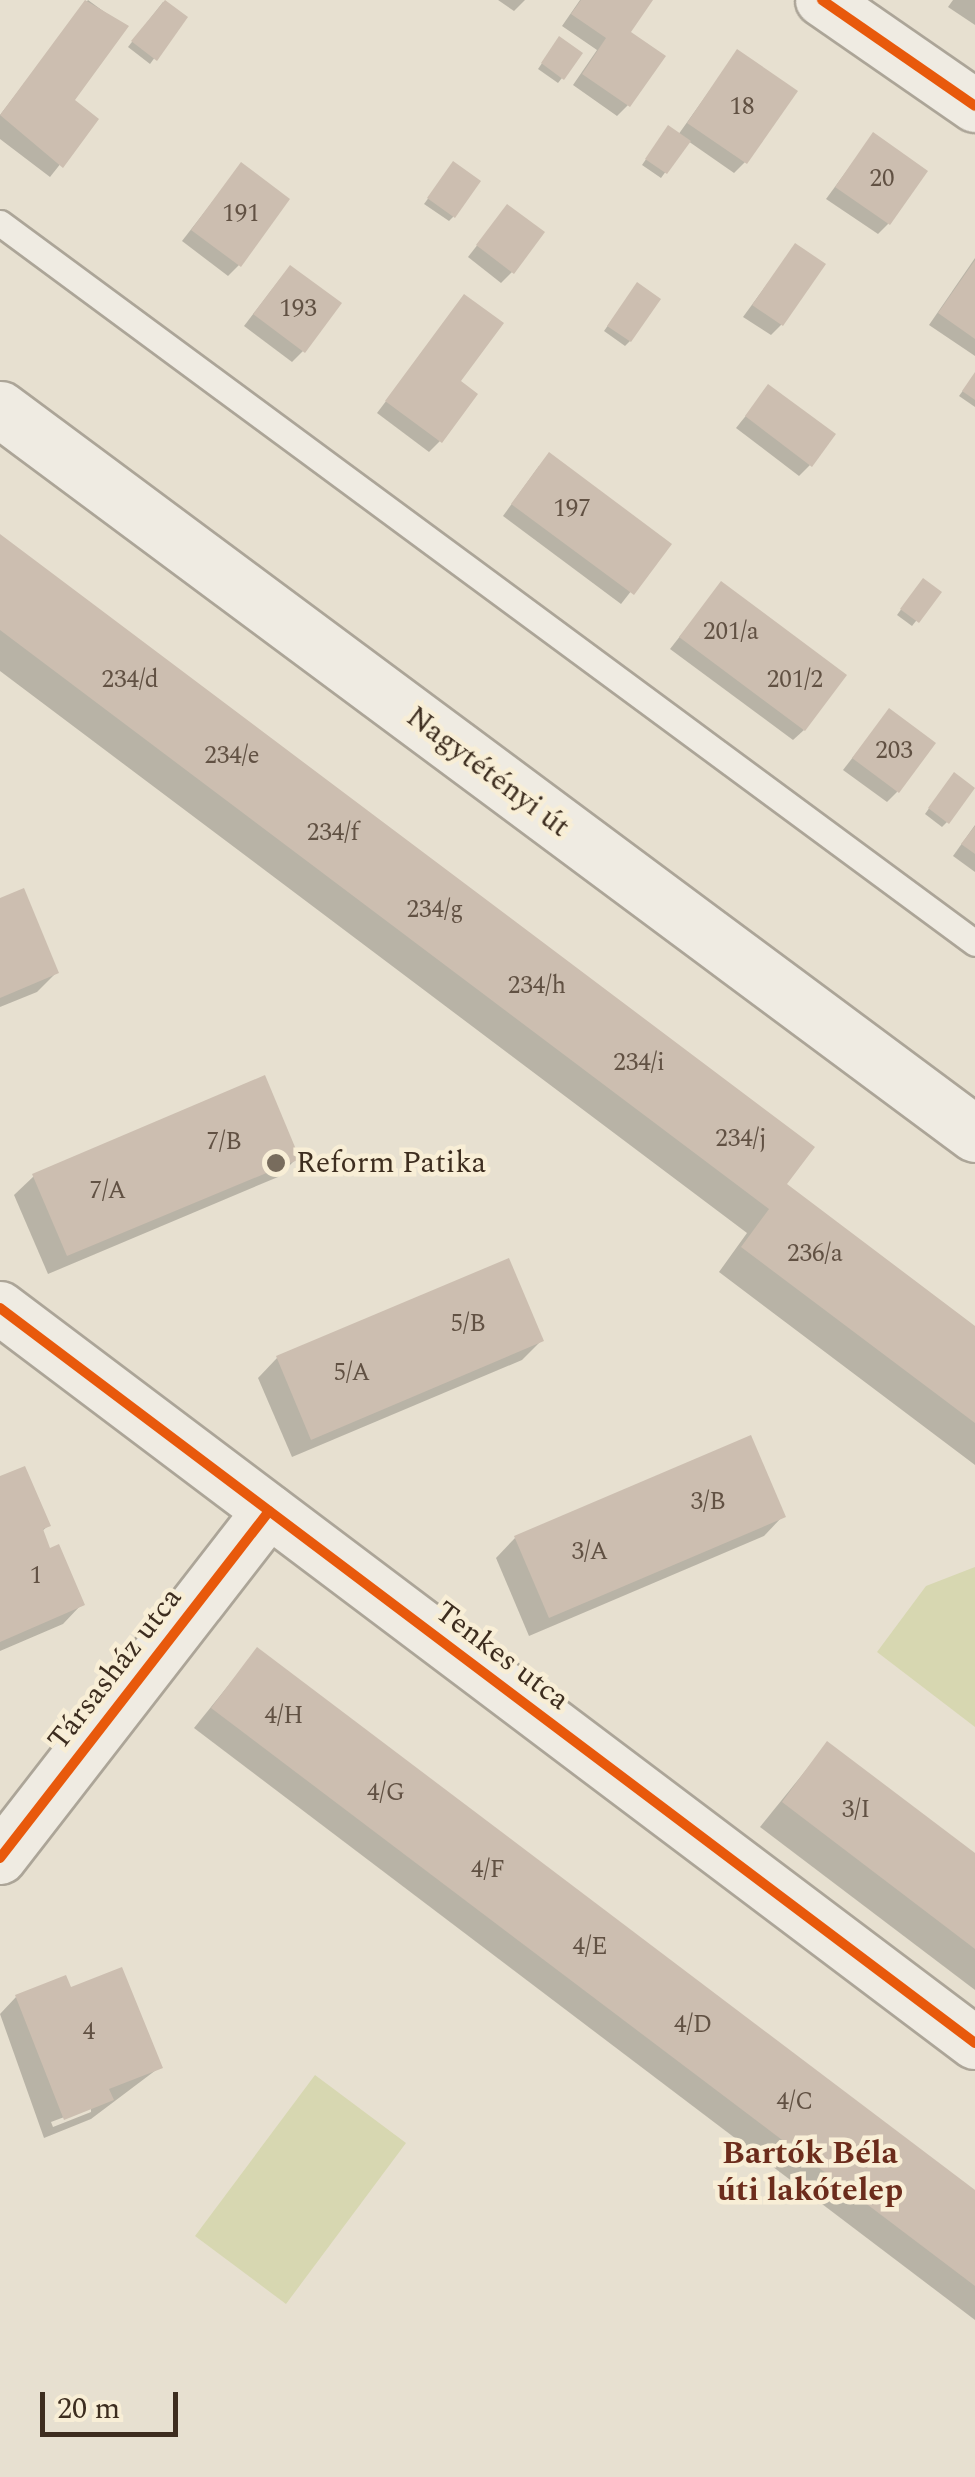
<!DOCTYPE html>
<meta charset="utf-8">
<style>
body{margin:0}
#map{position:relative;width:975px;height:2477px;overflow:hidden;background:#e7e0d0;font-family:Spectral,serif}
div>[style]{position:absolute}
.green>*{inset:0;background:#d7d7b1}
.shadow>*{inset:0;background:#0003}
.building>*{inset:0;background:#ccbeb0}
.roads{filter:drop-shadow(2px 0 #aca598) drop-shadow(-2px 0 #aca598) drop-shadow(0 2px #aca598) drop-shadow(0 -2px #aca598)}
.service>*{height:25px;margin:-12.5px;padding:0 12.5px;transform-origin:12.5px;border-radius:12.5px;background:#efebe2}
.minor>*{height:52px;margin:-26px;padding:0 26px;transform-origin:26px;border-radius:26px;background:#efebe2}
.secondary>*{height:55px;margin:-27.5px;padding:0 27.5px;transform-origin:27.5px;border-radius:27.5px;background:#efebe2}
.cycleway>*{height:10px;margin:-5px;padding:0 5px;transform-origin:5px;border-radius:5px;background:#e8590c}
.dots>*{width:28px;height:28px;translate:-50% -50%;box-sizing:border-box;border:5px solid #f8eed6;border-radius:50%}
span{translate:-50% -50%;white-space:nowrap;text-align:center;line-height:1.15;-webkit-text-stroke:9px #f8eed6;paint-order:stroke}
.number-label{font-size:25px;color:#615143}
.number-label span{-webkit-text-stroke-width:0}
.street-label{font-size:30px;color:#3d2d1f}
.poi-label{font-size:30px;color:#3d2d1f}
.left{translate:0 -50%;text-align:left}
.neighbourhood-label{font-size:32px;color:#6c2c1c;font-weight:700}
.scale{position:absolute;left:40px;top:2392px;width:138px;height:45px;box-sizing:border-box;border:5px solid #3d2d1f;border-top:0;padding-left:12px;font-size:30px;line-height:35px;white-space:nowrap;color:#3d2d1f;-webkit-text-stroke:8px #f8eed6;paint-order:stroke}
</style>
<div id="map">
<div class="green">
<i style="clip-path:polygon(975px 1567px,975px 1727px,877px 1652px,926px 1586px)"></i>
<i style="clip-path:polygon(315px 2075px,406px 2143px,286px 2304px,195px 2236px)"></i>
</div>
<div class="shadow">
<i style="clip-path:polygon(88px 0,125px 27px,71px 101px,96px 119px,50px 177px,0 139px,0 115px)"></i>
<i style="clip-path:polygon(498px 0,525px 0,514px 11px)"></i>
<i style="clip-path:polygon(580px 0,650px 0,627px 32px,628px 105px,617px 116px,573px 85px,597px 50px,562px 26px)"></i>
<i style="clip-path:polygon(953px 0,975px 0,975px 25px,948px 7px)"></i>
<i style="clip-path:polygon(163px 2px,184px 18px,150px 64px,128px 47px)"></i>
<i style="clip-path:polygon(555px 44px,562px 78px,558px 83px,538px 69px)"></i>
<i style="clip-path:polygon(737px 52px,794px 91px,745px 162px,734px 173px,688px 141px,661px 178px,642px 165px,664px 133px,678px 135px)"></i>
<i style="clip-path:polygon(873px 135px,888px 224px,878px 234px,826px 199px)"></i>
<i style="clip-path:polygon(241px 165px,239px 265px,228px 276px,182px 241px)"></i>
<i style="clip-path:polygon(449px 170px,453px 217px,449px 221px,424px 204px)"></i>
<i style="clip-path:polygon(507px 207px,512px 272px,501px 283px,468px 257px)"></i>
<i style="clip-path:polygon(795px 246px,781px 325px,771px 335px,743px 317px)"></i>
<i style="clip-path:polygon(975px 258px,975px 356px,929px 325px)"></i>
<i style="clip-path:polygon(280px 279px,303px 351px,292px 362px,244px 326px)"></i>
<i style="clip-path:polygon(633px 290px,630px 341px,625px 346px,604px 331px)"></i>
<i style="clip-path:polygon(465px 297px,440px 441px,429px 452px,377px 413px)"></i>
<i style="clip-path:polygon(975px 374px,975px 407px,959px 396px)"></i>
<i style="clip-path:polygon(769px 387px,810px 465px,799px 476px,736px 428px)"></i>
<i style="clip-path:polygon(539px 466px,668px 544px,621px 604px,503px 516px)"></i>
<i style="clip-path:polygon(0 537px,783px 1185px,975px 1329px,975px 1465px,719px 1272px,747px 1233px,0 671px)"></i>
<i style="clip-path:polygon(721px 584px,804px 730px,793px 740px,670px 649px)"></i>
<i style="clip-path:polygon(918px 586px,939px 592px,912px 626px,897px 615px)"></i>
<i style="clip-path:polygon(889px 711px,897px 792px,887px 802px,843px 770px)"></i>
<i style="clip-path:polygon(949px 780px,947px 822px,942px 827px,925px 814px)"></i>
<i style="clip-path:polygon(975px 825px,975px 872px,953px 856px)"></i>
<i style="clip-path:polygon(0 901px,56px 973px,37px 992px,0 1007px)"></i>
<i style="clip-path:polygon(297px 1158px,278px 1177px,48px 1274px,14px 1195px,34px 1176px)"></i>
<i style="clip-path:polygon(541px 1341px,522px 1360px,292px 1457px,258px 1378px,277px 1358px)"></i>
<i style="clip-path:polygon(0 1479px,48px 1526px,41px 1532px,49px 1551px,82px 1604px,63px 1624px,0 1651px)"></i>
<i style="clip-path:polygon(783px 1516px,764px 1536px,529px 1636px,496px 1558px,515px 1538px)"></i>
<i style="clip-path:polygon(257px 1650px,975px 2193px,975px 2320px,194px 1728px)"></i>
<i style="clip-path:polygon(827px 1744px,975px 1856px,975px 1990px,760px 1827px)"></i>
<i style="clip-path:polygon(evenodd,70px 1990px,160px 2067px,91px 2119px,44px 2138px,0 2014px,16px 1997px,70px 1990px,91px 2107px,91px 2112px,53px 2127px,51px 2122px,91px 2107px)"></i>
</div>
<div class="building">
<i style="clip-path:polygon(85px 0,129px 26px,75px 100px,99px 119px,63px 168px,0 115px)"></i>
<i style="clip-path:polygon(165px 0,188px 17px,157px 61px,131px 41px)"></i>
<i style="clip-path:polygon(581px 0,653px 0,631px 32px,666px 56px,630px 107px,582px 74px,606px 38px,571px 14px)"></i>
<i style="clip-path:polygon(559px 36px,583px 53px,564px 80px,541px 63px)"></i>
<i style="clip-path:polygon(737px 49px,798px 91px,747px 164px,687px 123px)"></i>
<i style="clip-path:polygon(668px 125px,691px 141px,667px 174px,645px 159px)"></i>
<i style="clip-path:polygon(873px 132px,928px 171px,890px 225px,835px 187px)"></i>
<i style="clip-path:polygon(453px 161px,481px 181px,455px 218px,427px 198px)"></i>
<i style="clip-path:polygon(241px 162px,290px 199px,241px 267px,191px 230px)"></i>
<i style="clip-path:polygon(507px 204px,545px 232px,514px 274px,476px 245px)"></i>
<i style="clip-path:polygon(795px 243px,826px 264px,783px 326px,752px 305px)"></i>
<i style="clip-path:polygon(975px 260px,975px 339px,938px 313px)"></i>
<i style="clip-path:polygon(290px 265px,342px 303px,305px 353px,253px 314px)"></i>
<i style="clip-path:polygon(637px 282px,661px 299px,631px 342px,607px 326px)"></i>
<i style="clip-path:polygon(464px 294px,504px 323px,461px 381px,478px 394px,442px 443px,385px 401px)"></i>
<i style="clip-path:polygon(975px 372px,975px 400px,962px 391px)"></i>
<i style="clip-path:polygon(768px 384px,836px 434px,812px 467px,745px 416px)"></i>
<i style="clip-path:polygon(549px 452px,672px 544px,634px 595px,511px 504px)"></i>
<i style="clip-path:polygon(0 534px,815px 1147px,787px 1184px,975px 1326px,975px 1423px,741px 1247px,769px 1209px,0 630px)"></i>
<i style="clip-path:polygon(923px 578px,942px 592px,919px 623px,900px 609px)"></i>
<i style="clip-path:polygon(721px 581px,847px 675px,805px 731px,679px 637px)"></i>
<i style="clip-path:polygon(889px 708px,936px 743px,899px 793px,852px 758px)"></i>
<i style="clip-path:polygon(954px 772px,975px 788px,949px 824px,928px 808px)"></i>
<i style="clip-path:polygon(975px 826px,975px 854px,961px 844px)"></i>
<i style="clip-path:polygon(24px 888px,59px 973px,0 998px,0 898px)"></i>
<i style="clip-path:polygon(265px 1075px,300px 1159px,67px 1256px,32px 1174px)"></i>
<i style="clip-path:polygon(509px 1258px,544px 1341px,311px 1440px,276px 1356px)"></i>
<i style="clip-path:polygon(751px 1435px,786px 1517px,549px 1618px,514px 1536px)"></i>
<i style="clip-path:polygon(25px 1466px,51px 1526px,43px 1529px,50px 1548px,59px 1544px,85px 1605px,0 1642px,0 1476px)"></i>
<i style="clip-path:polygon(257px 1647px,975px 2190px,975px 2286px,211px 1708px)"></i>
<i style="clip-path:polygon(827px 1741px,975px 1853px,975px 1949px,782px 1802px)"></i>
<i style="clip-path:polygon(122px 1967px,163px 2068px,109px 2089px,114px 2100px,64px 2120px,15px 1995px,66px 1975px,71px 1987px)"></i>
</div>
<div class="roads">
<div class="service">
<i style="left:0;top:223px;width:1212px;rotate:36.44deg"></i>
</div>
<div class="minor">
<i style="left:822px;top:0;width:186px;rotate:34.7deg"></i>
<i style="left:0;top:1308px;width:1221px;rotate:37.01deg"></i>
<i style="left:0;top:1858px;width:439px;rotate:-52.2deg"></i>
</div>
<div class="secondary">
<i style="left:0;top:409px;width:1215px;rotate:36.63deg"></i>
</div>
</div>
<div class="cycleway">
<i style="left:822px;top:0;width:186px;rotate:34.7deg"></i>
<i style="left:0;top:1308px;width:1221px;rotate:37.01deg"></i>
<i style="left:0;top:1858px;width:439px;rotate:-52.2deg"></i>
</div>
<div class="dots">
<i style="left:276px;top:1163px;background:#786c5d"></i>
</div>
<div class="number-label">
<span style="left:742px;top:107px">18</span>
<span style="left:882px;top:179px">20</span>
<span style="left:241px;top:214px">191</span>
<span style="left:298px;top:309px">193</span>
<span style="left:572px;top:509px">197</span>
<span style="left:731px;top:632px">201/a</span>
<span style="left:130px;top:680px">234/d</span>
<span style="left:795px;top:680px">201/2</span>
<span style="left:894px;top:751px">203</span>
<span style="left:232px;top:756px">234/e</span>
<span style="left:333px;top:833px">234/f</span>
<span style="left:435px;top:910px">234/g</span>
<span style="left:537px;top:986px">234/h</span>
<span style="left:639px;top:1063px">234/i</span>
<span style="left:741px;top:1139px">234/j</span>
<span style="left:224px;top:1142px">7/B</span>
<span style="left:108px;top:1191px">7/A</span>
<span style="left:815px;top:1254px">236/a</span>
<span style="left:468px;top:1324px">5/B</span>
<span style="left:352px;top:1373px">5/A</span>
<span style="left:708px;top:1502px">3/B</span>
<span style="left:590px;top:1552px">3/A</span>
<span style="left:36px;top:1576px">1</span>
<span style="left:284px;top:1716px">4/H</span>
<span style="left:386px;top:1793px">4/G</span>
<span style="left:856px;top:1810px">3/I</span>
<span style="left:488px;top:1870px">4/F</span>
<span style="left:590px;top:1947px">4/E</span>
<span style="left:693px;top:2025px">4/D</span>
<span style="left:89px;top:2032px">4</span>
<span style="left:795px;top:2102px">4/C</span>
</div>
<div class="street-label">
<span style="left:488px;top:772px;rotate:37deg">Nagytétényi út</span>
<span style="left:502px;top:1656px;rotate:37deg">Tenkes utca</span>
<span style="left:115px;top:1669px;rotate:-52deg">Társasház utca</span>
</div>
<div class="poi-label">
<span class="left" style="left:296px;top:1163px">Reform Patika</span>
</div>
<div class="neighbourhood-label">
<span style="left:810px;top:2173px">Bartók Béla<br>úti lakótelep</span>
</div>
<div class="scale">20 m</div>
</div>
